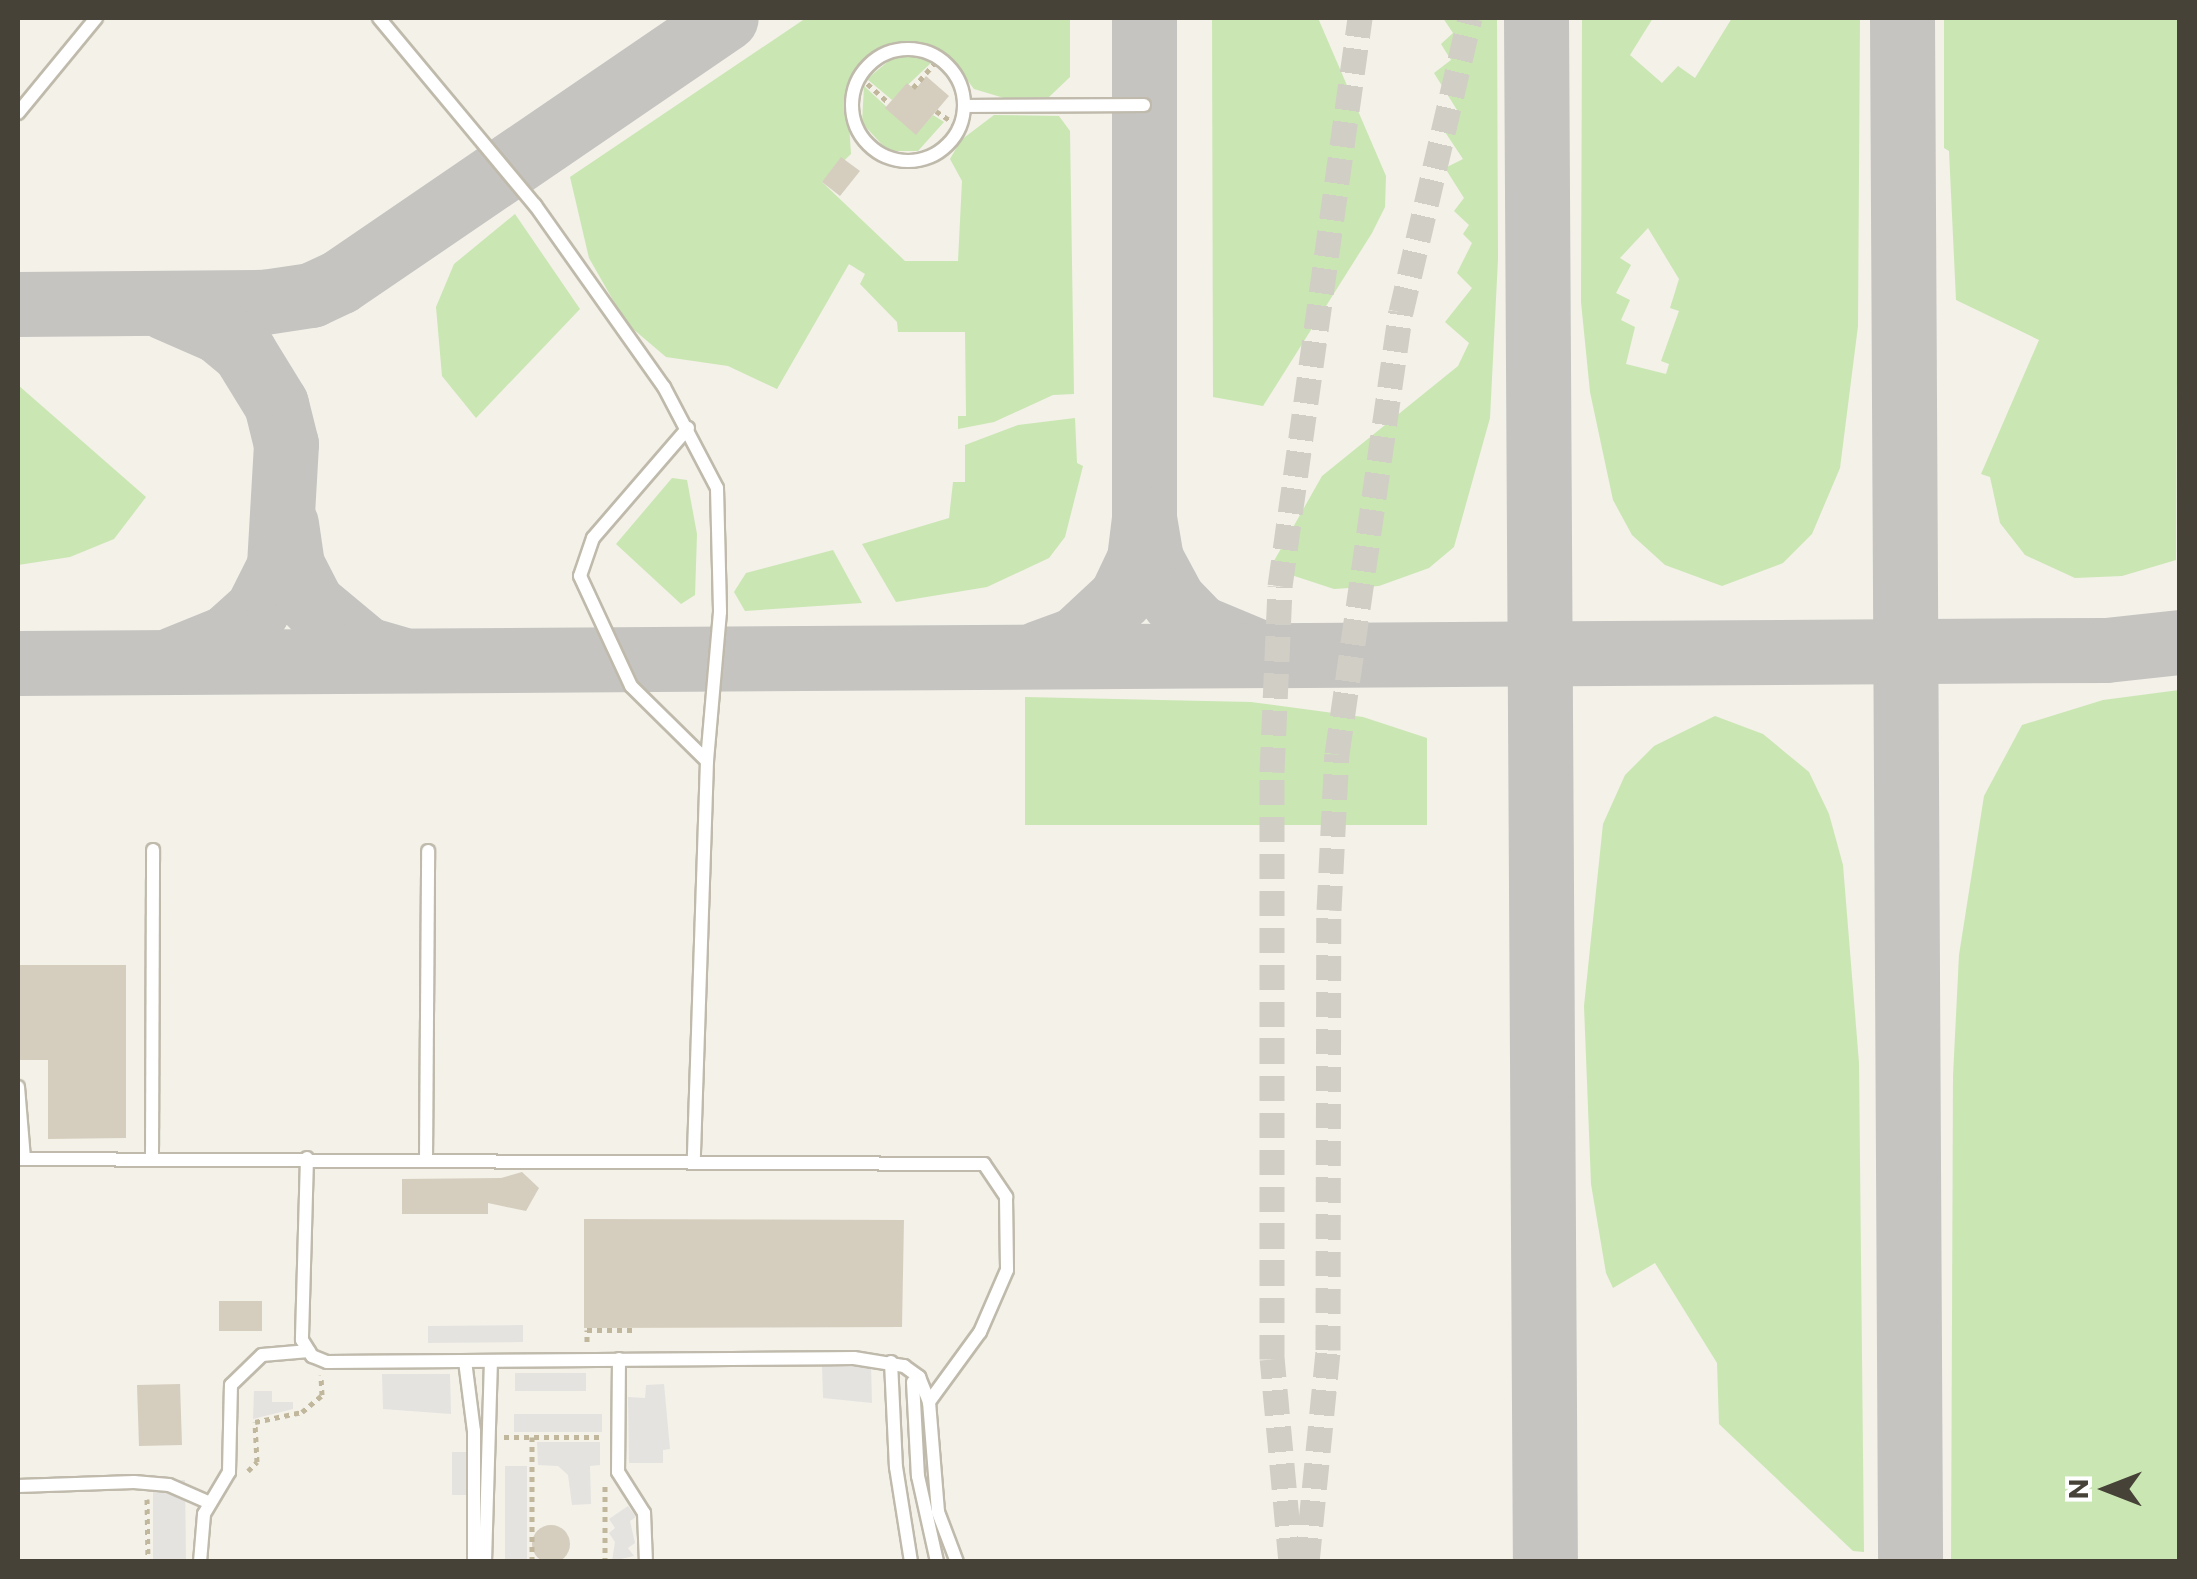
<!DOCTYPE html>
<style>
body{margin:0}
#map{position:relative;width:2197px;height:1579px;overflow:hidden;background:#f3f1e8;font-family:Commissioner,sans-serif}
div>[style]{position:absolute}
.green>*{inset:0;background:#cae6b3}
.parking>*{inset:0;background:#e5e3e0}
.taxiway>*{height:65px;margin:-32.5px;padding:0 32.5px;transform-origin:32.5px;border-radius:32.5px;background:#c5c4c0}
.building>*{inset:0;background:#d5cebe}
.round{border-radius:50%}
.street-tunnel>*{height:25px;margin-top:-12.5px;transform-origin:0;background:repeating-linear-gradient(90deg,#d1cec5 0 25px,transparent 0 37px)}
.path>*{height:5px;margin-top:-2.5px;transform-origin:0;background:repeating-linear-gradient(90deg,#c0b79d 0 5px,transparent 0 10px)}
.roads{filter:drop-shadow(2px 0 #bfbaab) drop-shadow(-2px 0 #bfbaab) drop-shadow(0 2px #bfbaab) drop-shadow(0 -2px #bfbaab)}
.lane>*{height:12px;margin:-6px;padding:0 6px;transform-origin:6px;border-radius:6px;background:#fff}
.lane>.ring{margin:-6px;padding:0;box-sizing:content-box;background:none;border:12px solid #fff;border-radius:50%}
span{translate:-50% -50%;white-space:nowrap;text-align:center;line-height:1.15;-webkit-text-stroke:8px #fff;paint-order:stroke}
.frame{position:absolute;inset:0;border:20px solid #474237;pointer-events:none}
.north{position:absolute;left:2057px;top:1439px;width:100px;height:100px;-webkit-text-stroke:8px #fff;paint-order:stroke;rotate:270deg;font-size:28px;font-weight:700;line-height:40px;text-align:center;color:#474237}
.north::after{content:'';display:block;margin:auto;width:35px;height:45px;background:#474237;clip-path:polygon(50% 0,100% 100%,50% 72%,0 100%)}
</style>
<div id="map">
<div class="green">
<i style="clip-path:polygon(806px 18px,1070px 18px,1070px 77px,1049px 97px,1004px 98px,974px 89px,953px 62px,929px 48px,877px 53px,847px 92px,851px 154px,822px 182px,905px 261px,958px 261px,962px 181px,950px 159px,961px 140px,994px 115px,1059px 116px,1070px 131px,1074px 394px,1053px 395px,994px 422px,958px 429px,958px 416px,966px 416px,965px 332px,898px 332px,897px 322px,860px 284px,865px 274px,849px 264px,777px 389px,728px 366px,666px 357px,626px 323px,589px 258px,570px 177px)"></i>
<i style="clip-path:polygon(1212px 18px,1318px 18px,1386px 176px,1385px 207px,1372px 233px,1263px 406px,1213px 397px)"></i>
<i style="clip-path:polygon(1443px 18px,1497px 18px,1498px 259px,1490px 418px,1454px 547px,1429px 568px,1379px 586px,1334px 589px,1270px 568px,1322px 476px,1458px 366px,1469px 343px,1445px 322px,1472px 288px,1457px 273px,1472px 243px,1463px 234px,1469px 225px,1454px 211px,1464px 198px,1445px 168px,1463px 159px,1439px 123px,1457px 110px,1434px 73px,1451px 60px,1441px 44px,1453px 33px)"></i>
<i style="clip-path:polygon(evenodd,1582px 18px,1653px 18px,1630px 55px,1662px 83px,1678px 66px,1695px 78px,1732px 18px,1860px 18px,1858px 326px,1840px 468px,1812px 534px,1783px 563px,1722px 586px,1665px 565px,1632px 535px,1613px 500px,1590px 392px,1581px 302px,1582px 18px,1648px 228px,1679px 279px,1670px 308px,1679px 311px,1661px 361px,1669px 364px,1666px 374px,1626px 364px,1635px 327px,1621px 320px,1630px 300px,1616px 293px,1631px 265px,1620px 258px,1648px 228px)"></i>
<i style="clip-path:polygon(1944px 18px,2179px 18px,2176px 560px,2122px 576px,2075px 578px,2025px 555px,2000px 523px,1990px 477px,1981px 474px,2039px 340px,1956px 300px,1949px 151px,1944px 148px)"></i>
<i style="clip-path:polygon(919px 55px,933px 61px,892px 100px,867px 79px,891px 59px)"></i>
<i style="clip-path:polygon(864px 86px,916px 134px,933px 115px,944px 122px,918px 151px,888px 151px,862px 123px)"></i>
<i style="clip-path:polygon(515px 214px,580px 309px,476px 418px,442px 376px,436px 307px,454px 264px)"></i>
<i style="clip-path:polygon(18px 385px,146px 497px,114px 539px,70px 557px,18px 565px)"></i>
<i style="clip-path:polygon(1075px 418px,1077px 463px,1083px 466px,1065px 537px,1049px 558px,987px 587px,896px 602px,862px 544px,949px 518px,953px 482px,965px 482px,965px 445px,1018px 425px)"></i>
<i style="clip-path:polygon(672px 478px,687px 480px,697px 534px,695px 595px,681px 604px,616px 544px)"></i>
<i style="clip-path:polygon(833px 550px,862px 603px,745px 611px,734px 592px,746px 573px)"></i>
<i style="clip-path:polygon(2179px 690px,2179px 1561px,1951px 1561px,1953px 1076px,1959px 955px,1984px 796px,2022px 725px,2103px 700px)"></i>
<i style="clip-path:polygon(1025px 697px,1251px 702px,1363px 717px,1427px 738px,1427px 825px,1025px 825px)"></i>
<i style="clip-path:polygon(1715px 716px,1763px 734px,1809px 772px,1829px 814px,1843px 865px,1859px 1063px,1864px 1552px,1853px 1551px,1719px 1424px,1717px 1363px,1655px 1263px,1613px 1288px,1606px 1273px,1591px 1184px,1584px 1006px,1603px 824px,1625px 775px,1654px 746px)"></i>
</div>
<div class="parking">
<i style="clip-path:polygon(523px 1325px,523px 1342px,428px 1343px,428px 1326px)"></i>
<i style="clip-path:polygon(871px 1365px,872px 1403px,823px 1398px,822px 1366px)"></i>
<i style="clip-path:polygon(586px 1373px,586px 1391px,515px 1391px,515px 1373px)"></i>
<i style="clip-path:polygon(382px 1374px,450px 1374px,451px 1414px,383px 1409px)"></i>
<i style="clip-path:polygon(664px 1384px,670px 1449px,663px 1450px,663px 1463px,629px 1463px,628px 1397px,645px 1398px,646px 1385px)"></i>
<i style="clip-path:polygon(254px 1391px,272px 1391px,272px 1402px,293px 1402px,293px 1409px,253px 1419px)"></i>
<i style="clip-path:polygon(514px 1414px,602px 1414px,602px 1432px,514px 1432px)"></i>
<i style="clip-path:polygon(537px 1442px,600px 1442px,600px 1465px,590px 1466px,591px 1504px,572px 1505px,568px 1475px,558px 1466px,538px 1465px)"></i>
<i style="clip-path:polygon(452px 1452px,478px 1452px,478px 1495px,452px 1495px)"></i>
<i style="clip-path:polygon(505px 1466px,527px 1466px,527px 1561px,505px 1561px)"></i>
<i style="clip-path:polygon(153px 1480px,185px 1480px,186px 1561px,153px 1561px)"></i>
<i style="clip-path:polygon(628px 1506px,636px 1517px,630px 1521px,635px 1543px,628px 1548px,634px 1556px,612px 1561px,615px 1542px,609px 1533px,615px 1528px,609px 1519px)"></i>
</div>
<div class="taxiway">
<i style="left:1144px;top:18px;width:500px;rotate:90deg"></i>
<i style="left:1144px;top:518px;width:42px;rotate:80.3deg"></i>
<i style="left:1151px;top:559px;width:47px;rotate:61.8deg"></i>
<i style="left:1173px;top:600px;width:37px;rotate:46deg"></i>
<i style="left:1199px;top:627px;width:65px;rotate:22.6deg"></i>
<i style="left:1536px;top:18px;width:1544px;rotate:89.67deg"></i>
<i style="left:1902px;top:18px;width:1544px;rotate:89.7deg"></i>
<i style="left:18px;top:304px;width:246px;rotate:-0.5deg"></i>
<i style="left:264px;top:302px;width:48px;rotate:-8.5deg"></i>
<i style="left:311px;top:295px;width:31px;rotate:-25deg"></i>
<i style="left:339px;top:282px;width:468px;rotate:-34.3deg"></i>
<i style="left:164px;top:307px;width:60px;rotate:23.6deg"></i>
<i style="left:219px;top:331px;width:33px;rotate:40deg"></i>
<i style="left:244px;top:352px;width:61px;rotate:58.4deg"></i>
<i style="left:276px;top:404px;width:41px;rotate:76deg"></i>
<i style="left:286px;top:444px;width:122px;rotate:93.3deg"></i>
<i style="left:279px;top:566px;width:49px;rotate:116.6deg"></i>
<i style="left:257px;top:610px;width:40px;rotate:138deg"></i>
<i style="left:227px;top:637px;width:58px;rotate:157.8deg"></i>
<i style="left:286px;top:524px;width:41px;rotate:81.7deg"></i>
<i style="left:292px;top:565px;width:44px;rotate:62.9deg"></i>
<i style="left:312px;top:604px;width:70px;rotate:39.8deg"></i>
<i style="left:366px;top:649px;width:35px;rotate:16deg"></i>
<i style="left:1038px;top:653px;width:40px;rotate:-20.2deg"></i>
<i style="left:1076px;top:639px;width:62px;rotate:-43deg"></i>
<i style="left:1121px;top:597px;width:42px;rotate:-64.7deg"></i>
<i style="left:1139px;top:559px;width:41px;rotate:-83deg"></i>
<i style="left:18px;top:663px;width:2088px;rotate:-0.36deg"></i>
<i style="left:2106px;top:650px;width:74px;rotate:-6.2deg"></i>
</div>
<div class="building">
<i style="clip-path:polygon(926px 76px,949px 96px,916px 135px,885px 108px,907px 83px,915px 90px)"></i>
<i style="clip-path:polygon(841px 157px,860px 171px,840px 196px,822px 182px)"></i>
<i style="clip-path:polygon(18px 965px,126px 965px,126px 1138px,48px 1139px,48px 1060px,18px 1060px)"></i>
<i style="clip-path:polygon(522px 1172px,539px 1188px,526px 1211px,488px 1203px,488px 1214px,402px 1214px,402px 1179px,501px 1178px)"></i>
<i style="clip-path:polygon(584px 1219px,904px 1220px,902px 1327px,584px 1328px)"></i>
<i style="clip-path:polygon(219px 1301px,262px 1301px,262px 1331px,219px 1331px)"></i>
<i style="clip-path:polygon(180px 1384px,182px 1445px,139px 1446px,137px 1385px)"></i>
<i class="round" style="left:532px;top:1525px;width:38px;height:38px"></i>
</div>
<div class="street-tunnel">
<i style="left:1291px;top:1562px;width:204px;rotate:-95.3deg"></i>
<i style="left:1272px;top:1359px;width:587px;rotate:-90deg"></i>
<i style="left:1272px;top:772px;width:186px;rotate:-87.5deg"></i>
<i style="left:1280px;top:586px;width:574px;rotate:-81.98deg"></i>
<i style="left:1307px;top:1562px;width:213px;rotate:-84.3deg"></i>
<i style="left:1328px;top:1350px;width:440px;rotate:-89.9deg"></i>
<i style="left:1329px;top:910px;width:156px;rotate:-87.1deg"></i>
<i style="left:1337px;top:754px;width:447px;rotate:-81.8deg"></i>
<i style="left:1401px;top:312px;width:302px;rotate:-76.8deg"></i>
</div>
<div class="path">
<i style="left:860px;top:77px;width:39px;rotate:42deg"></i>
<i style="left:913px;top:88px;width:41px;rotate:-48.9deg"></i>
<i style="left:936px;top:111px;width:27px;rotate:34deg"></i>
<i style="left:587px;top:1342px;width:12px;rotate:-90deg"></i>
<i style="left:587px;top:1330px;width:47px"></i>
<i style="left:504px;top:1437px;width:99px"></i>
<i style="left:532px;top:1437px;width:125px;rotate:90deg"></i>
<i style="left:248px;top:1471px;width:13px;rotate:-45deg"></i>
<i style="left:257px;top:1462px;width:40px;rotate:-92.9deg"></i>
<i style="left:255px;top:1422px;width:48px;rotate:-12deg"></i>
<i style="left:302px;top:1412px;width:26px;rotate:-40deg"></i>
<i style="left:322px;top:1395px;width:20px;rotate:-93deg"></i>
<i style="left:147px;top:1499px;width:63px;rotate:89.1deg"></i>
<i style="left:605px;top:1562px;width:77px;rotate:-90deg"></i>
</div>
<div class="roads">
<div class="lane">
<i style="left:379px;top:18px;width:244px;rotate:50.2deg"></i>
<i style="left:535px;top:205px;width:223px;rotate:54.7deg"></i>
<i style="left:664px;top:387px;width:114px;rotate:62.3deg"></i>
<i style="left:717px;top:488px;width:124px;rotate:88.6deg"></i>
<i style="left:720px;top:612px;width:150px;rotate:95deg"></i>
<i style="left:707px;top:761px;width:399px;rotate:91.9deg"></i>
<i class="ring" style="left:852px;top:49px;width:100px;height:100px"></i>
<i style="left:966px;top:106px;width:178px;rotate:-0.3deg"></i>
<i style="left:18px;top:113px;width:123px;rotate:-50.6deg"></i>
<i style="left:688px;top:428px;width:145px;rotate:130.8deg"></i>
<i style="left:593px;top:538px;width:40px;rotate:108.9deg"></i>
<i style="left:580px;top:576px;width:121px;rotate:65.1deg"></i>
<i style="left:631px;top:686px;width:107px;rotate:44.6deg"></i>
<i style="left:18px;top:1087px;width:72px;rotate:85.2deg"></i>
<i style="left:152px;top:1158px;width:308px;rotate:-89.8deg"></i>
<i style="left:307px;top:1158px;width:182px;rotate:91.6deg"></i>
<i style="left:302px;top:1340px;width:19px;rotate:58deg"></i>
<i style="left:312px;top:1356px;width:16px;rotate:22deg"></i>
<i style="left:327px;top:1362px;width:527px;rotate:-0.43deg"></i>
<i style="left:854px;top:1358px;width:51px;rotate:9.1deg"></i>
<i style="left:904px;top:1366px;width:19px;rotate:36deg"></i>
<i style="left:919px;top:1377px;width:27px;rotate:68deg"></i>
<i style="left:929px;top:1402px;width:110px;rotate:85.3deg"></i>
<i style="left:938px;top:1512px;width:53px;rotate:69.2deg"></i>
<i style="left:18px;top:1159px;width:966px;rotate:0.3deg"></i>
<i style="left:984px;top:1164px;width:40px;rotate:56deg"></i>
<i style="left:1006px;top:1197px;width:73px;rotate:89.2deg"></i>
<i style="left:1007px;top:1270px;width:68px;rotate:113.5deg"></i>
<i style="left:980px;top:1332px;width:87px;rotate:126.1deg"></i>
<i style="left:426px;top:1160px;width:309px;rotate:-89.6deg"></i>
<i style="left:619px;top:1359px;width:113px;rotate:90.5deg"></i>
<i style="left:618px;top:1472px;width:49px;rotate:57.6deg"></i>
<i style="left:644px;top:1513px;width:49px;rotate:87.7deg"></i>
<i style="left:465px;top:1361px;width:71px;rotate:82.7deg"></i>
<i style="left:474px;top:1431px;width:131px;rotate:90deg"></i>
<i style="left:891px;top:1362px;width:105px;rotate:87.3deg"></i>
<i style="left:896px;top:1467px;width:96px;rotate:81deg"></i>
<i style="left:913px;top:1382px;width:94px;rotate:87deg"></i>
<i style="left:918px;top:1476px;width:88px;rotate:77.5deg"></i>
<i style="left:18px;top:1486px;width:116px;rotate:-2deg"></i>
<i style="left:134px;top:1482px;width:35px;rotate:5deg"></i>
<i style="left:169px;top:1485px;width:43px;rotate:23.6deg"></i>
<i style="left:200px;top:1562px;width:48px;rotate:-85.2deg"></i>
<i style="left:204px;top:1514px;width:49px;rotate:-59.2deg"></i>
<i style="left:229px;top:1472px;width:87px;rotate:-88.7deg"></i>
<i style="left:231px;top:1385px;width:43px;rotate:-44.1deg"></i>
<i style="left:262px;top:1355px;width:47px;rotate:-4.9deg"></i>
<i style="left:485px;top:1562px;width:201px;rotate:-88.3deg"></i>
</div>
</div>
<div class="frame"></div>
<div class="north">N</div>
</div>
